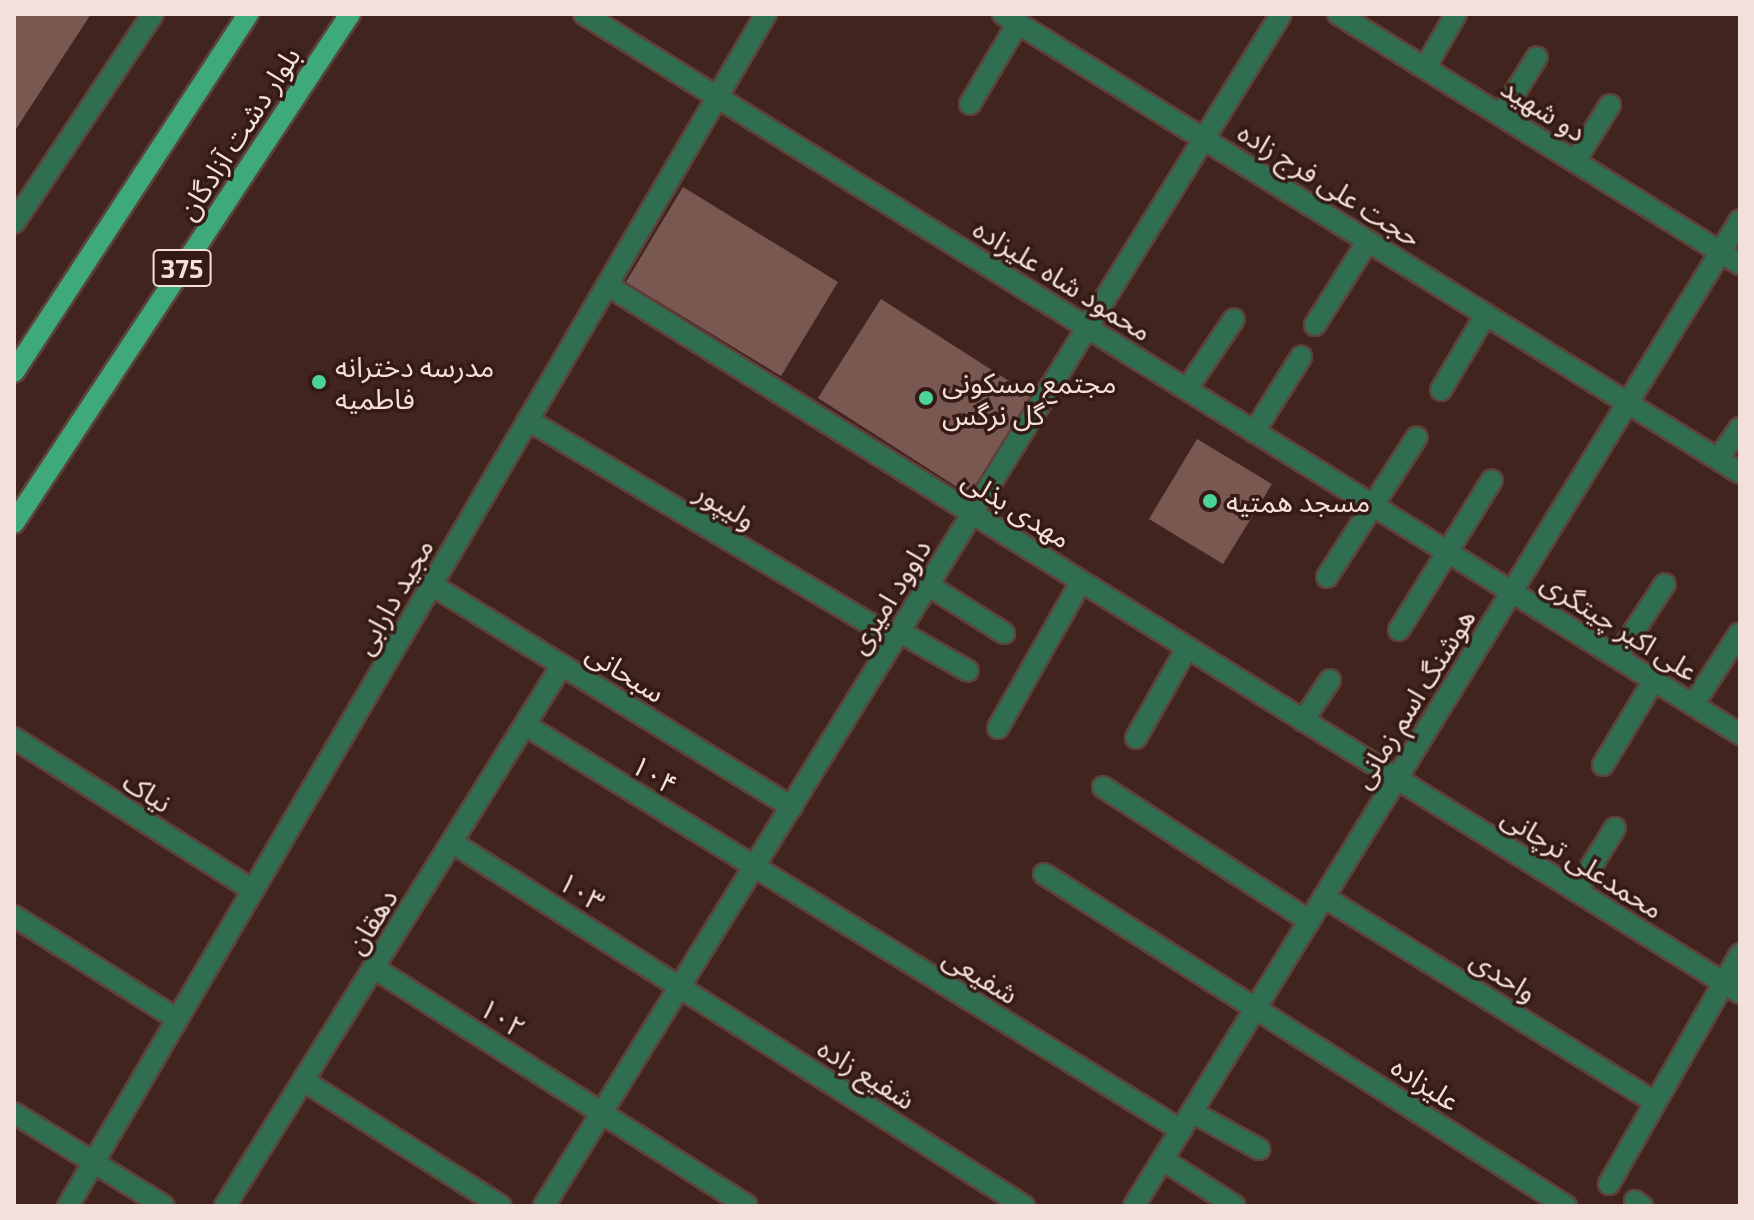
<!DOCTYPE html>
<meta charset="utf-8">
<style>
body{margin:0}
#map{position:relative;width:1754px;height:1220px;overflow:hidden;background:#40241d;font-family:"Exo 2","Noto Sans Arabic",sans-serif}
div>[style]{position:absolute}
.building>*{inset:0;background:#795851}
.roads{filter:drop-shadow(2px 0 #5d423b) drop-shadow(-2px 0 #5d423b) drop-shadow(0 2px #5d423b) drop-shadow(0 -2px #5d423b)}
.minor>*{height:20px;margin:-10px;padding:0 10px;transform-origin:10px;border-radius:10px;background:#306e52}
.major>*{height:20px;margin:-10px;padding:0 10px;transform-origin:10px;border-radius:10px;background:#3ea97b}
.dots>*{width:22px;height:22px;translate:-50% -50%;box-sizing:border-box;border:4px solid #351a14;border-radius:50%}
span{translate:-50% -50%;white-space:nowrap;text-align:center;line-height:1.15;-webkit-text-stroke:7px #351a14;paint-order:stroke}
.shield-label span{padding:2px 6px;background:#351a14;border:2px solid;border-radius:6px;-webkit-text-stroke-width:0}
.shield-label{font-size:26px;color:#f3e0db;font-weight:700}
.street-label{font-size:28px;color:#f3e0db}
.poi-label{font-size:28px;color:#f3e0db}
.left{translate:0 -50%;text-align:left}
.frame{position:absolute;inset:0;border:16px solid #f3e0db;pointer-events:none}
</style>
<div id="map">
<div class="building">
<i style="clip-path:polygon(14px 14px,91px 14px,14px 132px)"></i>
<i style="clip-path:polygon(683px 187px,838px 282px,781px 376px,626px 282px)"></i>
<i style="clip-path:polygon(881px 299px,1034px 397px,971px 496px,818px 398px)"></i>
<i style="clip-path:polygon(1197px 439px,1272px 484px,1223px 564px,1149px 519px)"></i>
</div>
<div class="roads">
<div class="minor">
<i style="left:584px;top:14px;width:1362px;rotate:31.92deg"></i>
<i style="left:1003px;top:14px;width:868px;rotate:31.91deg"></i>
<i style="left:1338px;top:14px;width:473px;rotate:31.9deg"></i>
<i style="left:1425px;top:68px;width:62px;rotate:-60.1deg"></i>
<i style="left:970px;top:104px;width:94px;rotate:-59.3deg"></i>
<i style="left:1501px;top:115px;width:68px;rotate:-58.2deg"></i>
<i style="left:1575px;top:161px;width:66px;rotate:-58deg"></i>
<i style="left:14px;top:223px;width:251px;rotate:-56.4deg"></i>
<i style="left:607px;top:285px;width:1336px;rotate:32deg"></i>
<i style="left:1315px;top:325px;width:99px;rotate:-57.8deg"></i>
<i style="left:1187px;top:389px;width:84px;rotate:-56.1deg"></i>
<i style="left:1441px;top:390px;width:88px;rotate:-59.4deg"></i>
<i style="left:528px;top:420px;width:427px;rotate:30.8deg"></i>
<i style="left:1254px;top:432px;width:89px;rotate:-57.9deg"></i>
<i style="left:1718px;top:459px;width:38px;rotate:-55deg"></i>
<i style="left:1327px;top:577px;width:166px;rotate:-57.3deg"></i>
<i style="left:432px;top:585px;width:423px;rotate:31.7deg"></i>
<i style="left:928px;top:585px;width:90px;rotate:32.3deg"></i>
<i style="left:1399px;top:630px;width:176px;rotate:-58.2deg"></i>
<i style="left:900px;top:632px;width:78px;rotate:29.8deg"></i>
<i style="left:1617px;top:657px;width:87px;rotate:-56.7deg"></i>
<i style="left:1693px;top:705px;width:85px;rotate:-57.1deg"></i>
<i style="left:1303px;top:721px;width:49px;rotate:-56.6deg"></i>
<i style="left:527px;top:726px;width:769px;rotate:31.71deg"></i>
<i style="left:998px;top:728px;width:168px;rotate:-60.4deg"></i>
<i style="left:14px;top:738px;width:283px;rotate:32.5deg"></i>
<i style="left:1136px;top:738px;width:103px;rotate:-60.5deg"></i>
<i style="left:1603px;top:765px;width:99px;rotate:-59deg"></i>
<i style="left:1103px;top:787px;width:246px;rotate:33deg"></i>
<i style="left:453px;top:843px;width:677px;rotate:32.45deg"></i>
<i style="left:1044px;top:874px;width:619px;rotate:32.46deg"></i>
<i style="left:1576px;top:891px;width:74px;rotate:-58.2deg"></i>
<i style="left:1324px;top:897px;width:389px;rotate:31.8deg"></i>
<i style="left:14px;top:916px;width:193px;rotate:32.3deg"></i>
<i style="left:374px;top:968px;width:442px;rotate:32.5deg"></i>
<i style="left:304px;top:1081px;width:233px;rotate:32.4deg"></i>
<i style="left:1192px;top:1112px;width:77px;rotate:28.9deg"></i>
<i style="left:14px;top:1113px;width:176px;rotate:31.8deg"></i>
<i style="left:1163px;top:1160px;width:85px;rotate:32.6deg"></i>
<i style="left:1609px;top:1184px;width:265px;rotate:-60.3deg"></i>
<i style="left:1635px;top:1201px;width:9px;rotate:36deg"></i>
<i style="left:68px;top:1206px;width:1381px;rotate:-59.65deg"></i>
<i style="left:225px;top:1206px;width:637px;rotate:-58.08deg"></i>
<i style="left:544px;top:1206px;width:1401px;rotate:-58.27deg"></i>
<i style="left:1134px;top:1206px;width:1157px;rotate:-58.42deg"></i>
</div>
<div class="major">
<i style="left:14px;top:372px;width:428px;rotate:-56.8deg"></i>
<i style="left:14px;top:523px;width:610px;rotate:-56.57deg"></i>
</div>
</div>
<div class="dots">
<i style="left:319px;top:382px;background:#4cd39a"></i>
<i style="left:926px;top:398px;background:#4cd39a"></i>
<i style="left:1210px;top:501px;background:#4cd39a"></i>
</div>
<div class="shield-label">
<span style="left:182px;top:268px">375</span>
</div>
<div class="street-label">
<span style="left:1544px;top:109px;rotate:32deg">دو شهید</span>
<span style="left:238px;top:133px;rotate:-57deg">بلوار دشت آزادگان</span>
<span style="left:1330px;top:184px;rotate:32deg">حجت علی فرج زاده</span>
<span style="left:1063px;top:279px;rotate:32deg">محمود شاه علیزاده</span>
<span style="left:726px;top:505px;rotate:31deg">ولیپور</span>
<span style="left:1017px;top:508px;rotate:32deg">مهدی بذلی</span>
<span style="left:393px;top:596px;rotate:-60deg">مجید دارابی</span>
<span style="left:889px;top:596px;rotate:-58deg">داوود امیری</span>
<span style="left:1620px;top:626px;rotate:32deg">علی اکبر چیتگری</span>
<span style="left:626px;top:672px;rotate:32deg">سبحانی</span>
<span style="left:1413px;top:698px;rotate:-58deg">هوشنگ اسم زمانی</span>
<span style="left:655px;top:774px;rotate:32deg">۱۰۴</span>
<span style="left:148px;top:791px;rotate:33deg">نیاک</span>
<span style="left:1583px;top:862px;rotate:32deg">محمدعلی ترچانی</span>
<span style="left:582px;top:891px;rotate:33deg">۱۰۳</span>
<span style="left:371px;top:921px;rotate:-58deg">دهقان</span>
<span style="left:981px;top:975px;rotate:31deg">شفیعی</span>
<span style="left:1504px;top:975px;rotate:32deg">واحدی</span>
<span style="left:503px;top:1017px;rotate:33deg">۱۰۲</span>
<span style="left:867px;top:1073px;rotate:32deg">شفیع زاده</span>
<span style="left:1426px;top:1083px;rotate:33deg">علیزاده</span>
</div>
<div class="poi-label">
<span class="left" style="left:335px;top:382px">مدرسه دخترانه<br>فاطمیه</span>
<span class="left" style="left:942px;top:398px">مجتمع مسکونی<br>گل نرگس</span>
<span class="left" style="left:1226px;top:501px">مسجد همتیه</span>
</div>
<div class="frame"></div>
</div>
